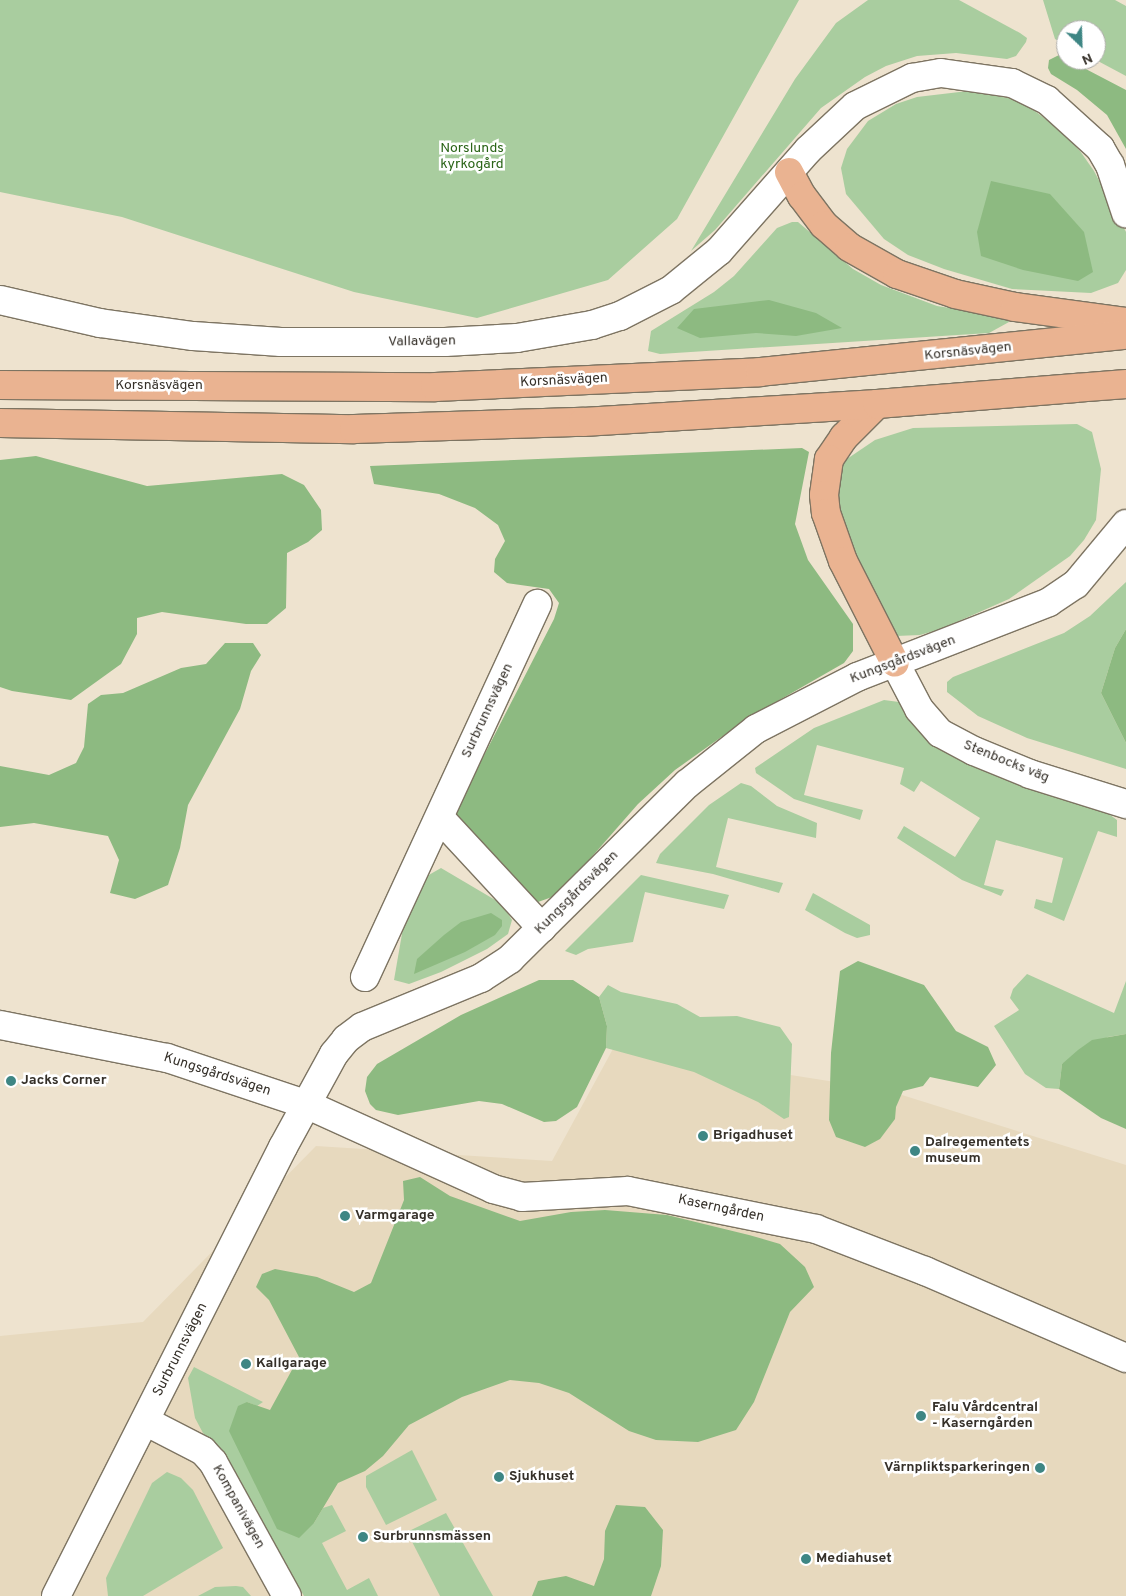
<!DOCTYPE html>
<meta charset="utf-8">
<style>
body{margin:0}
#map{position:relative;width:1126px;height:1596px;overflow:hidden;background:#eee3cf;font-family:Overpass,sans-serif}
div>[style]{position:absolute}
.built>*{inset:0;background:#e7d9be}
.green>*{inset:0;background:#a9cd9f}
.forest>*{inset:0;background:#8dba81}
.roads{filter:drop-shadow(1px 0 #7d7462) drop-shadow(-1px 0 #7d7462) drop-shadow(0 1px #7d7462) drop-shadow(0 -1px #7d7462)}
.minor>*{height:28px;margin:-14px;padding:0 14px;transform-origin:14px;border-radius:14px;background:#fff}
.major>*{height:28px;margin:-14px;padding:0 14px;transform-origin:14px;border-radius:14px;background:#eab391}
.dots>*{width:14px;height:14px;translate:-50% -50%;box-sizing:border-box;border:2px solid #fff;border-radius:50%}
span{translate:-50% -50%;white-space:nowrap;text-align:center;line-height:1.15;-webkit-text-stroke:5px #fff;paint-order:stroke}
.park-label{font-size:14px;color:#2a6417}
.street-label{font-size:14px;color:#353029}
.poi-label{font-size:14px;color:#353029;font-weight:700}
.left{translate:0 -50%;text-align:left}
.right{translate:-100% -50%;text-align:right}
.north{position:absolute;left:1056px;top:20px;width:50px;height:50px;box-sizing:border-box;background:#fff;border:1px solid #aeaca9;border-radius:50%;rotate:156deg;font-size:14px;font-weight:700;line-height:20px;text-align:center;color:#353029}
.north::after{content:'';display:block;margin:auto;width:18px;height:22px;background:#3e8684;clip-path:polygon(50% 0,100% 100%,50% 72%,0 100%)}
</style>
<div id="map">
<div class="built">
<i style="clip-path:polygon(614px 1047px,886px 1090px,1126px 1165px,1126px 1596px,0 1596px,0 1336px,143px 1322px,316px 1146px,552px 1161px)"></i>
</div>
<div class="green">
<i style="clip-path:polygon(0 0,799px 0,677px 219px,608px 280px,477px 318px,354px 292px,122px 217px,0 192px)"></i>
<i style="clip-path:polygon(868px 0,959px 0,1020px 33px,1027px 38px,1026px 42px,1016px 56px,1007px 59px,956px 53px,917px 56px,886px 66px,865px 77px,821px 108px,715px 230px,691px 251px,795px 79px,836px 23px)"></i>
<i style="clip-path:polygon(1043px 0,1115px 0,1126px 6px,1126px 76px,1096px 60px,1096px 30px,1066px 30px,1066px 45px,1055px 39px)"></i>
<i style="clip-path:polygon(968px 91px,1020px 100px,1059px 129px,1080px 151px,1094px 171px,1126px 232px,1126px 270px,1118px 283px,1091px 293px,1012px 289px,944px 269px,908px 255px,884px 239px,846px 194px,841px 168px,847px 149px,868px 121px,896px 104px,917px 97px)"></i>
<i style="clip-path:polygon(792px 222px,798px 222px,853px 269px,881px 285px,937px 306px,1006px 317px,1009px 322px,989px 333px,660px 354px,648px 351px,651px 331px,714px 292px,734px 276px,777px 228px)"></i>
<i style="clip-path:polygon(1077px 424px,1092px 432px,1101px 469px,1096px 520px,1084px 540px,1070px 556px,1009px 599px,941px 629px,920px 635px,896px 636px,881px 620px,838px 511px,837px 489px,841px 463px,875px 440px,913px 428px)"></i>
<i style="clip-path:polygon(1126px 582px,1126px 629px,1115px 648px,1101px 693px,1126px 743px,1126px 769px,1027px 738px,978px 716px,947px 692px,947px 682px,953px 677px,1064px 633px,1090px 616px)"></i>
<i style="clip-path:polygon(884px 700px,899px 702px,923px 732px,1025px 785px,1060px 799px,1102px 809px,1117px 820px,1117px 837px,1098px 831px,1064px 921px,1034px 908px,1036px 899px,1052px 903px,1063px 858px,996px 840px,984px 885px,1004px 890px,1001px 896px,962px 880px,897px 838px,904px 826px,955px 857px,980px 818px,921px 781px,914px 792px,900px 784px,904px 768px,817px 745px,804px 795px,863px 810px,860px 820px,794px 799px,756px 773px,755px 768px,814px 728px)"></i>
<i style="clip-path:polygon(741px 783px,751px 786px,777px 806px,817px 823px,816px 838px,728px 818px,716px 867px,783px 883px,779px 893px,713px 874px,656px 863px,660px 854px,709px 805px)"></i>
<i style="clip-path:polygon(441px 868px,502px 904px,512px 920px,508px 934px,487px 949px,441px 972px,409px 984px,394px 980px,403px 928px,416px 890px,427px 876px)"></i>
<i style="clip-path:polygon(641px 875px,729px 895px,724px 909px,645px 892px,633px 942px,588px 949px,576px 955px,565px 951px)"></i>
<i style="clip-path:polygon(813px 893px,870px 925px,870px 935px,857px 938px,845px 933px,805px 910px)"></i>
<i style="clip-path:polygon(1027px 974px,1114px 1013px,1126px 981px,1126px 1034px,1108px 1037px,1062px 1064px,1059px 1089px,1046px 1088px,1025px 1074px,994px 1026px,1019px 1010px,1010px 998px,1013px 989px)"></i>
<i style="clip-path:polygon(608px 985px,621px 992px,677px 1004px,700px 1017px,737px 1016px,780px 1027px,792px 1044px,789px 1117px,784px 1119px,758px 1102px,694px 1072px,606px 1048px,607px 1026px,599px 997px)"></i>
<i style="clip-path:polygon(194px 1367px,263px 1402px,257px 1406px,247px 1402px,314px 1523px,323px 1508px,332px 1505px,346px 1531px,322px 1543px,347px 1590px,369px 1578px,378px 1596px,304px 1596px,226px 1457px,203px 1433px,195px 1418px,188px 1378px)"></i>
<i style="clip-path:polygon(412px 1450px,437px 1500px,386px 1525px,366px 1487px,366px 1476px)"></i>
<i style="clip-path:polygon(167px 1472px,181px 1478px,193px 1490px,223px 1548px,143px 1596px,108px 1596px,106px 1578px,152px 1483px)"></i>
<i style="clip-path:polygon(446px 1513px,493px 1596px,440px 1596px,407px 1532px)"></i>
<i style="clip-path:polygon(236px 1586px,243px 1587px,251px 1596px,198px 1596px,215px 1587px)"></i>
</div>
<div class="forest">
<i style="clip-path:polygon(1059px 55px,1126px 90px,1126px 149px,1107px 115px,1077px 90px,1051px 74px,1048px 68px,1049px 60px)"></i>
<i style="clip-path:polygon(991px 181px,1050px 194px,1084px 232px,1093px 272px,1078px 281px,1023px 270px,981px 256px,977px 232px)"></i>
<i style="clip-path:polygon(769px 300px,816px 313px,842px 328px,796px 336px,756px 333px,700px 338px,677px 328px,694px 309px)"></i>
<i style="clip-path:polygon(802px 448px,809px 452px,795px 524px,808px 560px,853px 624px,853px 651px,844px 663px,748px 718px,675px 770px,638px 804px,575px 876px,552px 897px,538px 902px,523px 899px,454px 814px,554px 619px,559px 603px,549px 589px,507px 583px,494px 572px,495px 559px,505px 541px,498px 525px,475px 508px,439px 494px,374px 484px,370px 466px)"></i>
<i style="clip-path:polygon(36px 456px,147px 486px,282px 474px,304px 485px,321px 510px,322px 530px,308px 542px,287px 553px,286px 608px,267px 624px,246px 624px,162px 612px,137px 618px,137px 634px,121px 664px,71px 700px,12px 691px,0 687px,0 460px)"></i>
<i style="clip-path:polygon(1126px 629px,1126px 743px,1101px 693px,1115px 648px)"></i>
<i style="clip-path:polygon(225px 643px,253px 643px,261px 655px,251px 671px,240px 709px,188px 805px,180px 848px,168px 885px,135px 899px,110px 893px,119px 860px,108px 836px,34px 823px,0 827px,0 766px,49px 775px,76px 763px,84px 747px,88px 704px,101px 695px,123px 693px,181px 668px,206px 664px)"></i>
<i style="clip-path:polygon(491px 913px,502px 920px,502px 926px,495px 935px,465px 952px,414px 974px,417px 959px,444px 935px,461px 922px)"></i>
<i style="clip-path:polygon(858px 961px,924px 985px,956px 1031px,988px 1047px,996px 1065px,978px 1087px,930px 1077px,923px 1086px,903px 1091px,896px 1107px,895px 1119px,880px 1139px,865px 1147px,836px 1137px,829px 1120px,831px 1053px,840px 971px)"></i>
<i style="clip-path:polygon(539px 980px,573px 980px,599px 997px,607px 1026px,606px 1048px,577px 1107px,556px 1121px,544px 1122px,502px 1104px,479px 1101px,398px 1115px,376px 1110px,370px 1104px,365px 1091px,367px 1077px,377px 1064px,461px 1015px)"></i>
<i style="clip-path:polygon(1126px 1034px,1126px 1129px,1101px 1118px,1059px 1089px,1062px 1064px,1078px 1050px,1092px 1040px)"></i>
<i style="clip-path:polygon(420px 1177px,450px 1196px,520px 1221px,571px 1212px,605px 1210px,667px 1215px,749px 1235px,780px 1244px,805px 1267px,814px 1287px,790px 1312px,754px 1402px,736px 1430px,698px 1442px,656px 1440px,629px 1431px,569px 1393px,539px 1383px,510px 1380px,462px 1397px,409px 1425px,383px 1456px,365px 1471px,338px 1483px,314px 1523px,299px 1538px,277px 1529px,229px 1431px,238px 1406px,247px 1402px,270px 1410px,299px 1357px,269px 1300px,256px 1287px,262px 1274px,275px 1269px,317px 1277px,354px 1292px,371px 1283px,404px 1200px,403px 1181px)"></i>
<i style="clip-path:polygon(616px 1505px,645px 1507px,663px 1530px,661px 1566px,651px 1596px,532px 1596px,538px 1581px,566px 1576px,594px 1586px,604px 1559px,605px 1531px)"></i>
</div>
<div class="roads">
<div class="minor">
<i style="left:0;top:300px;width:103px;rotate:13deg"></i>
<i style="left:100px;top:323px;width:94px;rotate:8deg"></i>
<i style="left:193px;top:336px;width:88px;rotate:3.9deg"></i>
<i style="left:281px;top:342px;width:164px"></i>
<i style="left:445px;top:342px;width:72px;rotate:-3.2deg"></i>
<i style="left:517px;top:338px;width:76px;rotate:-9.8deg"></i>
<i style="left:592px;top:325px;width:29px;rotate:-18deg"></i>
<i style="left:620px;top:316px;width:57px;rotate:-27deg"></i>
<i style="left:671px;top:290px;width:62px;rotate:-39.1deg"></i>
<i style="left:719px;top:251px;width:135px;rotate:-48.6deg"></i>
<i style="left:808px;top:150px;width:64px;rotate:-43.1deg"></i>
<i style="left:855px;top:106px;width:64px;rotate:-26.2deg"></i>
<i style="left:912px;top:78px;width:29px;rotate:-10deg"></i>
<i style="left:941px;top:73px;width:72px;rotate:8deg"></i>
<i style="left:1012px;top:83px;width:39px;rotate:26deg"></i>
<i style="left:1047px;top:100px;width:72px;rotate:42.2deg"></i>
<i style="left:1100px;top:148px;width:20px;rotate:60deg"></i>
<i style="left:1110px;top:165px;width:51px;rotate:71.6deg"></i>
<i style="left:895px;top:663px;width:52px;rotate:62.4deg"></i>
<i style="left:919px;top:709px;width:32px;rotate:49deg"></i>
<i style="left:940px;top:733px;width:38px;rotate:28deg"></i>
<i style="left:974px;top:751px;width:61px;rotate:22.3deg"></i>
<i style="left:1030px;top:774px;width:101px;rotate:17.4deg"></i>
<i style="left:440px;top:818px;width:150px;rotate:47.2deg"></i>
<i style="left:365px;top:977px;width:411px;rotate:-65.2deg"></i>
<i style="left:0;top:1025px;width:170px;rotate:11.2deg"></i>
<i style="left:167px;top:1058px;width:149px;rotate:18.4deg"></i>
<i style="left:308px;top:1105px;width:203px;rotate:24.4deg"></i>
<i style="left:493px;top:1189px;width:30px;rotate:15deg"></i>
<i style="left:522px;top:1197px;width:106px;rotate:-3.2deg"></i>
<i style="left:628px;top:1191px;width:192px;rotate:11.4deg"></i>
<i style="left:816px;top:1229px;width:117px;rotate:21.1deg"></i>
<i style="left:925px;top:1271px;width:219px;rotate:23.4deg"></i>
<i style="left:145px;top:1421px;width:65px;rotate:27.3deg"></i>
<i style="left:203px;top:1451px;width:15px;rotate:48deg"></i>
<i style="left:213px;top:1462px;width:153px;rotate:61.1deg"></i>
<i style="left:56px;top:1596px;width:503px;rotate:-63.18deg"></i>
<i style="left:283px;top:1147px;width:106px;rotate:-61.3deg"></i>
<i style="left:334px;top:1054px;width:19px;rotate:-51deg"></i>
<i style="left:346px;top:1039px;width:20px;rotate:-37deg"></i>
<i style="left:362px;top:1027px;width:129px;rotate:-22.4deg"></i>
<i style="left:481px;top:978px;width:35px;rotate:-33deg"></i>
<i style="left:510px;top:959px;width:249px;rotate:-44.7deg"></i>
<i style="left:687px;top:784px;width:88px;rotate:-38.6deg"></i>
<i style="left:756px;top:729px;width:114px;rotate:-27.2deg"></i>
<i style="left:857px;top:677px;width:206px;rotate:-21.3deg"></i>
<i style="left:1049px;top:602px;width:32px;rotate:-34deg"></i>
<i style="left:1076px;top:584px;width:78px;rotate:-50.2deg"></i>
</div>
<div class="major">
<i style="left:789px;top:172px;width:27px;rotate:62deg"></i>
<i style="left:802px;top:196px;width:36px;rotate:53deg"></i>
<i style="left:824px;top:225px;width:33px;rotate:41deg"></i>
<i style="left:849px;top:247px;width:55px;rotate:29.4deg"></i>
<i style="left:897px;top:274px;width:61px;rotate:19deg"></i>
<i style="left:955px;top:294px;width:61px;rotate:12.2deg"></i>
<i style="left:1015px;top:307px;width:112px;rotate:7.7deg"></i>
<i style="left:0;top:385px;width:435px;rotate:0.3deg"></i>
<i style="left:435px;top:387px;width:325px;rotate:-2.6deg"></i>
<i style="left:760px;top:372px;width:368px;rotate:-5.8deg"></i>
<i style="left:877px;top:404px;width:47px;rotate:135deg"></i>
<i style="left:844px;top:437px;width:27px;rotate:124deg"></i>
<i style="left:829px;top:459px;width:36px;rotate:98deg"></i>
<i style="left:824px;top:495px;width:18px;rotate:84deg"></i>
<i style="left:826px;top:513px;width:51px;rotate:70.5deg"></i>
<i style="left:843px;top:561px;width:114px;rotate:63deg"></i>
<i style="left:0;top:423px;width:354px;rotate:1deg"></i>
<i style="left:354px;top:429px;width:229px;rotate:-1.8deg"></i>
<i style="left:583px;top:422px;width:295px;rotate:-3.5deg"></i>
<i style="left:877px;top:404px;width:250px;rotate:-4.6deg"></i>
</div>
</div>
<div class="dots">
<i style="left:11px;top:1081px;background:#3e8684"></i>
<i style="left:703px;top:1136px;background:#3e8684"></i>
<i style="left:915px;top:1151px;background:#3e8684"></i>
<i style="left:345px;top:1216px;background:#3e8684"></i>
<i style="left:246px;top:1364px;background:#3e8684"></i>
<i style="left:921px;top:1416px;background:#3e8684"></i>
<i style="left:1040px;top:1468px;background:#3e8684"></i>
<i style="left:499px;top:1477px;background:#3e8684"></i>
<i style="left:363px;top:1537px;background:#3e8684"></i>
<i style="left:806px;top:1559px;background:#3e8684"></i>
</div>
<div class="park-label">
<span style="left:472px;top:157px">Norslunds<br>kyrkogård</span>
</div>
<div class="street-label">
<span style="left:422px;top:342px;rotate:-1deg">Vallavägen</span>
<span style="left:968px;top:352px;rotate:-6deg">Korsnäsvägen</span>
<span style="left:564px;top:381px;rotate:-3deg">Korsnäsvägen</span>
<span style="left:159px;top:386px">Korsnäsvägen</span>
<span style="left:903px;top:660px;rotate:-21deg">Kungsgårdsvägen</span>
<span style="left:488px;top:711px;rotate:-65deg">Surbrunnsvägen</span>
<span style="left:1006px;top:762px;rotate:22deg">Stenbocks väg</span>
<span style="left:577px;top:893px;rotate:-45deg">Kungsgårdsvägen</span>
<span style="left:217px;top:1075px;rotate:18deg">Kungsgårdsvägen</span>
<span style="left:721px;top:1209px;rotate:12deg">Kaserngården</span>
<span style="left:181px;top:1350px;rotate:-63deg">Surbrunnsvägen</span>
<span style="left:238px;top:1507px;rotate:61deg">Kompanivägen</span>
</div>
<div class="poi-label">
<span class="left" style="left:21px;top:1081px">Jacks Corner</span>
<span class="left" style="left:713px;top:1136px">Brigadhuset</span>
<span class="left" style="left:925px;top:1151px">Dalregementets<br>museum</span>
<span class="left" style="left:355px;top:1216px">Varmgarage</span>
<span class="left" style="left:256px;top:1364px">Kallgarage</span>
<span class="left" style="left:932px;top:1416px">Falu Vårdcentral<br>- Kaserngården</span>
<span class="right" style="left:1030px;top:1468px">Värnpliktsparkeringen</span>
<span class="left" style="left:509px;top:1477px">Sjukhuset</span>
<span class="left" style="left:373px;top:1537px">Surbrunnsmässen</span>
<span class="left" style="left:816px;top:1559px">Mediahuset</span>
</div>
<div class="north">N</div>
</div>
